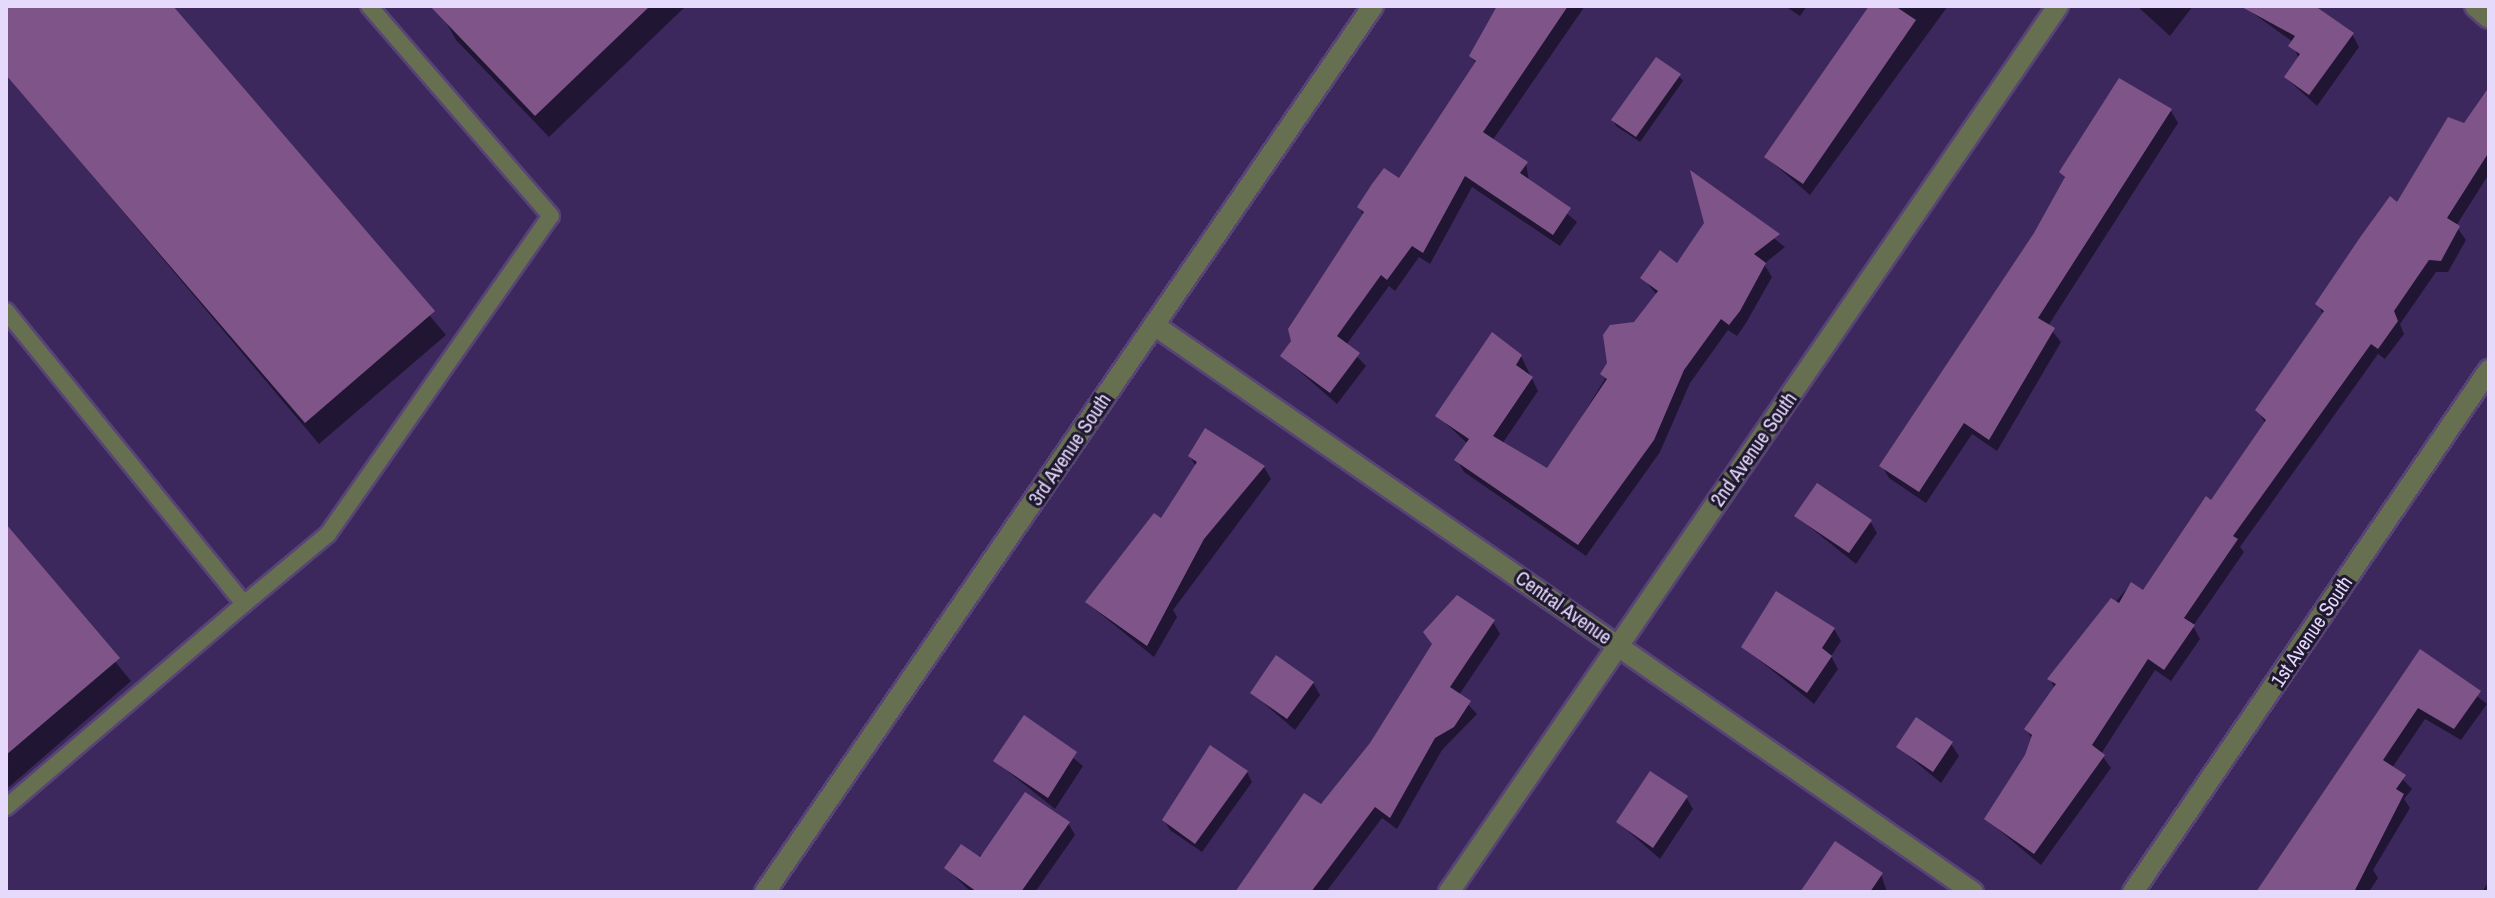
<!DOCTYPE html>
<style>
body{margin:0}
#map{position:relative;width:2495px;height:898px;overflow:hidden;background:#3d285e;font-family:"Archivo Narrow",sans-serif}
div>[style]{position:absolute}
.shadow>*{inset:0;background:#0007}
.building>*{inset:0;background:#7f5589}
.roads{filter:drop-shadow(2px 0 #584477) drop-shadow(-2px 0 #584477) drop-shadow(0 2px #584477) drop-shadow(0 -2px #584477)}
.service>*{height:16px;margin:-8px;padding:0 8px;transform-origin:8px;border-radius:8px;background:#676f51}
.minor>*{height:20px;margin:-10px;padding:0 10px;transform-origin:10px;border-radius:10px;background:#676f51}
span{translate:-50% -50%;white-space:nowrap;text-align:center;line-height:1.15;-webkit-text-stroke:6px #201830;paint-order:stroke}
.street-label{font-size:20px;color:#e5dafc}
.frame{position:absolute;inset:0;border:8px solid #e5dafc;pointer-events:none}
</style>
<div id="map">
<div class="shadow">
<i style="clip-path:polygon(6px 6px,170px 6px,446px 335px,319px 444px,6px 73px)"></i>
<i style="clip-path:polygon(455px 6px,686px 6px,549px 137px,456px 40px,443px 17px)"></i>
<i style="clip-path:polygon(1499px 6px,1585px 6px,1492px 141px,1526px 163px,1529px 182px,1577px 222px,1560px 246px,1472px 187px,1430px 264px,1419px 257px,1395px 291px,1389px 286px,1346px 345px,1366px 366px,1337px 404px,1282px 356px,1364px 216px,1359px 207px,1399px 180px,1476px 64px,1471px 56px)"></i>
<i style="clip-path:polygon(1785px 6px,1807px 6px,1800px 16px)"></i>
<i style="clip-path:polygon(1871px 6px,1948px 6px,1810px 195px,1766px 157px)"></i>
<i style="clip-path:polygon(2137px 6px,2193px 6px,2170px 36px)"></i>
<i style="clip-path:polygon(2243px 6px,2314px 6px,2352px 34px,2359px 47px,2317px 106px,2286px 78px,2298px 58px,2293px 42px)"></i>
<i style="clip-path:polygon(1679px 76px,1683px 81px,1640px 142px,1616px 126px,1613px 120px)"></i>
<i style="clip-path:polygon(2171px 111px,2178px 123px,2048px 326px,2061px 342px,1997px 451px,1972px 434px,1926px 503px,1889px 478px,1882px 466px,2036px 234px,2066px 180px,2061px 172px)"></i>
<i style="clip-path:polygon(2489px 125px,2489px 174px,2456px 226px,2466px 240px,2448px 272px,2436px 272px,2400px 324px,2404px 334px,2385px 359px,2378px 354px,2240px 547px,2244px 552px,2193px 626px,2200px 639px,2171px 681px,2155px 670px,2101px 754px,2111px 768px,2041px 865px,1986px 819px,2027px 756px,2032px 739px,2026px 729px,2055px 689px,2050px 679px,2131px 584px,2143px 592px,2212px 503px,2266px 424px,2257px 410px,2323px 314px,2318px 304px,2465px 126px)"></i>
<i style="clip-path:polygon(1694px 175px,1785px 247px,1764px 264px,1772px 277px,1746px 323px,1737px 336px,1728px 330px,1690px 383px,1660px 452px,1586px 556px,1464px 472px,1457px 460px,1468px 444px,1438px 416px,1521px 356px,1538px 391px,1502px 444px,1548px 471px,1657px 295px,1643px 278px,1678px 266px,1707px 223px)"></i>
<i style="clip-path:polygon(1190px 456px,1264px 467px,1271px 479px,1173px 610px,1177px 617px,1154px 657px,1087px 603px,1162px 520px,1196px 467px)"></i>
<i style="clip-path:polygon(1796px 516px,1870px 521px,1877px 533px,1856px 564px)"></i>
<i style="clip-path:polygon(6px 528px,131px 681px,9px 787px,6px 784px)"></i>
<i style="clip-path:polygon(1493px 622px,1500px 634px,1459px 695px,1477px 714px,1442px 750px,1397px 829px,1382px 818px,1326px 892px,1238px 892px)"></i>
<i style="clip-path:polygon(1834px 629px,1841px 641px,1831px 656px,1838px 669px,1814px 704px,1743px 647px)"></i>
<i style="clip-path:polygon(2421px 652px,2487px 704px,2461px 740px,2425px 719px,2392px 768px,2412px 789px,2404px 799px,2410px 808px,2373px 870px,2378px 878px,2369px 892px,2258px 892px)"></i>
<i style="clip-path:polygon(1313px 683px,1320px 695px,1295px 730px,1252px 693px)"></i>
<i style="clip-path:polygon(1025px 718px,1083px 766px,1055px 809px,995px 761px)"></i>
<i style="clip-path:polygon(1951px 744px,1959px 756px,1941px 783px,1898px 747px)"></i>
<i style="clip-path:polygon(1247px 772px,1252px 782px,1202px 852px,1170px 830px,1164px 820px)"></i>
<i style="clip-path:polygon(1686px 797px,1693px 809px,1660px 859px,1619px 823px)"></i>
<i style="clip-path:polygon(1068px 823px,1075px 835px,1035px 892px,971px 892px,946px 868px)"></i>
<i style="clip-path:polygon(1881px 874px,1887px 892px,1802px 892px)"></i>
<i style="clip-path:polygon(2489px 881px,2489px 892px,2482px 892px)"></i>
</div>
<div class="building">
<i style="clip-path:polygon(6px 6px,173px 6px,435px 311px,305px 423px,6px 75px)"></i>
<i style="clip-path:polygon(430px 6px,650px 6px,535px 116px)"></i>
<i style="clip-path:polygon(1497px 6px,1568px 6px,1483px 132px,1528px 162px,1520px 173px,1571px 208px,1553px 235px,1465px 176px,1423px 253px,1412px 246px,1387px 280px,1381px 275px,1337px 336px,1360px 353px,1330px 393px,1280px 356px,1291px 341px,1288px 329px,1364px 212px,1357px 207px,1372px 184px,1384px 168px,1399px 178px,1476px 61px,1469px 56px)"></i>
<i style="clip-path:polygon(1869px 6px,1895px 6px,1916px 20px,1803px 184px,1764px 157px)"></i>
<i style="clip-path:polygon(2240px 6px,2315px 6px,2354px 33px,2309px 95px,2284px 77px,2300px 54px,2288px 46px,2295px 36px)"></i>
<i style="clip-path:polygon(1656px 57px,1681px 74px,1636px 137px,1611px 120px)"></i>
<i style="clip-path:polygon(2119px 78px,2172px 109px,2038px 318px,2055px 328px,1989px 440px,1964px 423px,1919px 492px,1879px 466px,2034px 233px,2065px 177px,2059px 172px)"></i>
<i style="clip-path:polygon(2489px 87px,2489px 152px,2447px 218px,2460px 226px,2441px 261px,2429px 260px,2394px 311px,2398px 321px,2378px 349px,2371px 344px,2233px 536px,2238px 539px,2184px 618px,2195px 625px,2164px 670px,2148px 659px,2092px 745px,2105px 755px,2034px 854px,1984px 819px,2025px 755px,2032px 735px,2024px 729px,2056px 684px,2047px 679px,2111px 598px,2119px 603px,2131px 582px,2143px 590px,2206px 496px,2211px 500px,2266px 420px,2255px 410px,2324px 311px,2315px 304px,2361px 236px,2390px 196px,2397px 202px,2448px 117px,2464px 123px)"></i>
<i style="clip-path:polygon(1690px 170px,1780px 234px,1754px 254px,1766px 263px,1740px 311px,1729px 325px,1721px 319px,1684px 370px,1654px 440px,1578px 545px,1454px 460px,1469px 439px,1435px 416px,1492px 332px,1522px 355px,1516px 365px,1533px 377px,1493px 436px,1547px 468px,1607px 379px,1600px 374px,1607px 363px,1603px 335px,1610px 325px,1634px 322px,1658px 291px,1640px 278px,1660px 250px,1677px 263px,1704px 223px)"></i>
<i style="clip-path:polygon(1205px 428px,1265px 466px,1204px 539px,1147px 646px,1085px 602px,1154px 513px,1161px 518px,1197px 462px,1188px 456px)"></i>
<i style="clip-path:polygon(1817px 483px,1872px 520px,1849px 553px,1794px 516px)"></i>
<i style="clip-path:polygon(6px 524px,120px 658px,6px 755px)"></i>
<i style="clip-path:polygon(1776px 591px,1835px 628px,1822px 648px,1832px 656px,1807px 693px,1741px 647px)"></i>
<i style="clip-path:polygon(1457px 595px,1495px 620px,1450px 687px,1471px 701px,1454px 727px,1435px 738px,1390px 818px,1375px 807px,1311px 892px,1235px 892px,1304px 793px,1321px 804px,1370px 743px,1432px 644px,1423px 632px)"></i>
<i style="clip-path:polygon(2420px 649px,2481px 691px,2454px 729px,2418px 708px,2383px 760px,2406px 775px,2396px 789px,2404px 794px,2354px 892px,2256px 892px)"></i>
<i style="clip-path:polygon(1276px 655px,1314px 682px,1287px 719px,1250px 693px)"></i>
<i style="clip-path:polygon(1024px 715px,1077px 752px,1048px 798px,993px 761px)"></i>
<i style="clip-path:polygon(1916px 717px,1953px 742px,1933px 772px,1896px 747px)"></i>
<i style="clip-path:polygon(1210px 745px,1248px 771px,1195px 844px,1162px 820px)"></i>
<i style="clip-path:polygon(1650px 771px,1688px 796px,1653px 848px,1616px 822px)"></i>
<i style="clip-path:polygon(1025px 792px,1070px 822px,1021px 892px,977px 892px,944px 868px,961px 844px,980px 857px)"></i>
<i style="clip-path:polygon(1835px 841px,1883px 873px,1870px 892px,1800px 892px)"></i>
</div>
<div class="roads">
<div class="service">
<i style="left:6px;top:311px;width:377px;rotate:50.9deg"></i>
<i style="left:244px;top:604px;width:313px;rotate:139.5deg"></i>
<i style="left:244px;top:604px;width:109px;rotate:-39.8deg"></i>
<i style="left:328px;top:534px;width:388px;rotate:-55deg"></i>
<i style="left:551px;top:216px;width:278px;rotate:-130.9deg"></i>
</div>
<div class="minor">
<i style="left:2475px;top:6px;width:18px;rotate:41deg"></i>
<i style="left:1154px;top:325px;width:996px;rotate:34.7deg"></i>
<i style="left:765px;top:892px;width:1075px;rotate:-55.54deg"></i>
<i style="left:1449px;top:892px;width:1075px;rotate:-55.5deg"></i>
<i style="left:2133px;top:892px;width:632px;rotate:-55.71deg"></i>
</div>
</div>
<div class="street-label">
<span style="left:1069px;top:449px;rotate:-56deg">3rd Avenue South</span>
<span style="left:1753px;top:449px;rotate:-55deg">2nd Avenue South</span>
<span style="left:1564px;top:607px;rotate:35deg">Central Avenue</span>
<span style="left:2311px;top:631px;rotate:-56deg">1st Avenue South</span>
</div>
<div class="frame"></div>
</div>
